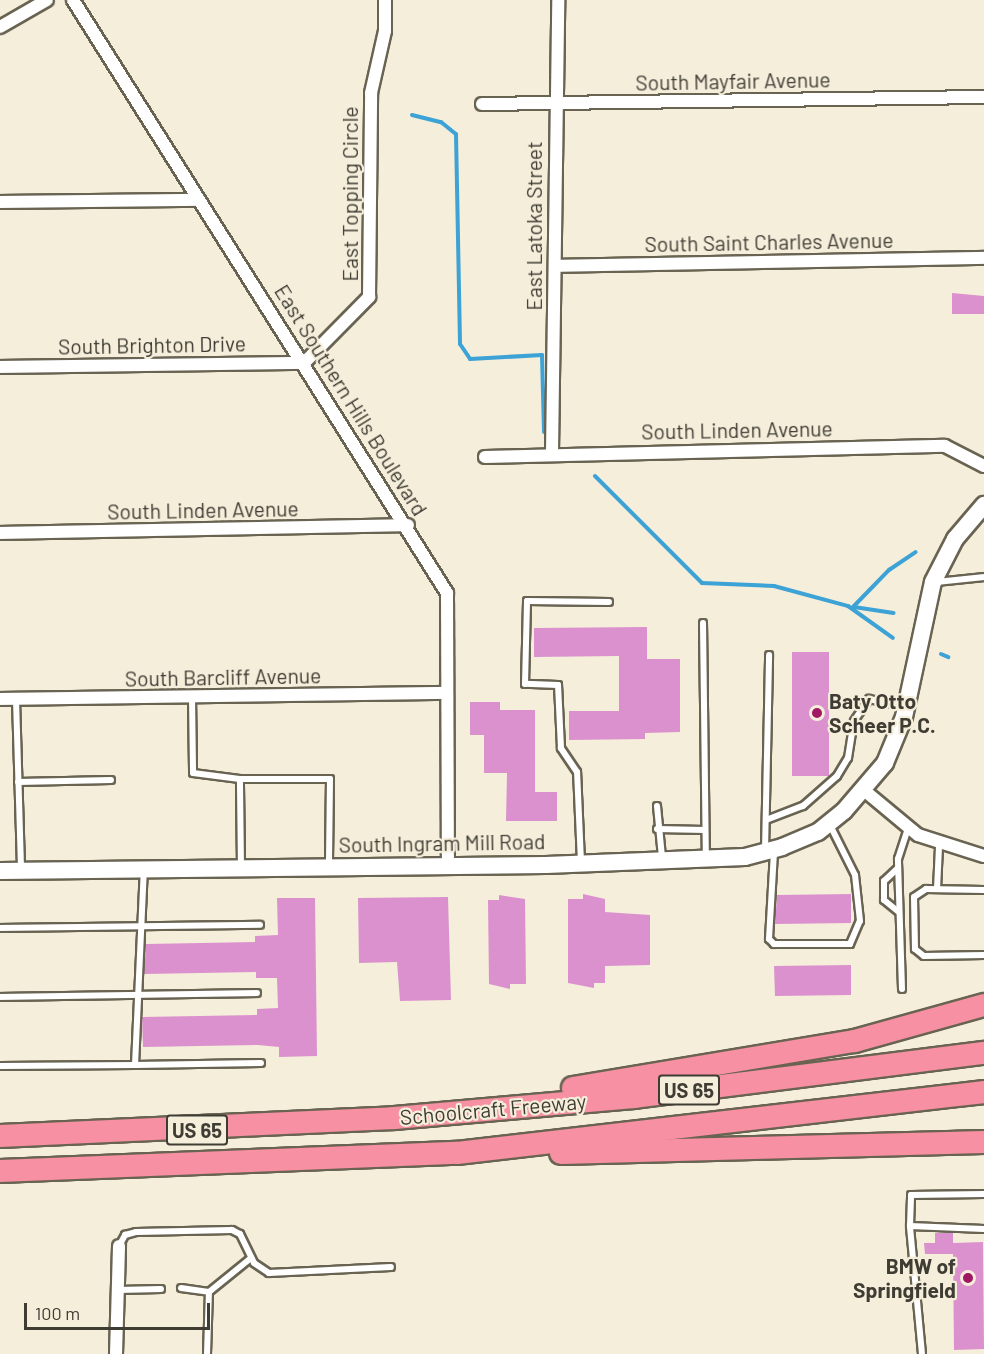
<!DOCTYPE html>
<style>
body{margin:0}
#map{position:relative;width:984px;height:1354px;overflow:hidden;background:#f5eedb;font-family:Barlow,sans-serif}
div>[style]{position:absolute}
.stream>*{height:4px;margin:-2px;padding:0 2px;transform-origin:2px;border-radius:2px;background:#3da2d5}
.building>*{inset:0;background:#db91ce}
.roads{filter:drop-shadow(2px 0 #696352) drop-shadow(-2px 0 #696352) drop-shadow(0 2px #696352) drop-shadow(0 -2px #696352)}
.lane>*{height:6px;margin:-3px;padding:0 3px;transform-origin:3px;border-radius:3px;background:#fff}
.street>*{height:12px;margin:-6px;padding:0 6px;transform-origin:6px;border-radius:6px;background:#fff}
.secondary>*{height:16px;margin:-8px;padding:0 8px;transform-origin:8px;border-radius:8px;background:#fff}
.highway>*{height:22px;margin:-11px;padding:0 11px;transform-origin:11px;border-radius:11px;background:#f690a2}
.dots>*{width:16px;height:16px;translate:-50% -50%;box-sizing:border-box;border:3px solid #f5eedb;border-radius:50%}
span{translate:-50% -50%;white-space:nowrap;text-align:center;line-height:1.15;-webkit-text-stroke:4.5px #f5eedb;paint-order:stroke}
.shield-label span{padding:2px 4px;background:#f5eedb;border:2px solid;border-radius:4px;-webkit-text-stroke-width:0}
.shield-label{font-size:20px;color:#3f3c34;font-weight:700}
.street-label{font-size:21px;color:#3f3c34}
.poi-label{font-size:21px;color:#3f3c34;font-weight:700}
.left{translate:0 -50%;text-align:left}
.right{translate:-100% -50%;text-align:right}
.scale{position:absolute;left:24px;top:1303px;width:186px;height:27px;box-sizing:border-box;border:3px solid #3f3c34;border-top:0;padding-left:8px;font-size:18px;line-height:21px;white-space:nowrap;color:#3f3c34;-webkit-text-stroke:4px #f5eedb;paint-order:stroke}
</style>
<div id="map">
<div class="stream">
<i style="left:412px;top:115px;width:30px;rotate:14deg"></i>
<i style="left:441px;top:122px;width:19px;rotate:39deg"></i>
<i style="left:456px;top:134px;width:210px;rotate:88.9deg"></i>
<i style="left:460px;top:344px;width:18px;rotate:56deg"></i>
<i style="left:470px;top:359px;width:72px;rotate:-3.2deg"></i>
<i style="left:542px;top:355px;width:77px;rotate:88.5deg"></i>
<i style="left:595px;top:476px;width:151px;rotate:45deg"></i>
<i style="left:702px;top:583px;width:72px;rotate:2.4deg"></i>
<i style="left:774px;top:586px;width:77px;rotate:15.1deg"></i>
<i style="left:848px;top:606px;width:55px;rotate:35.4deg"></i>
<i style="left:853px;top:607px;width:52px;rotate:-45.8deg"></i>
<i style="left:889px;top:570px;width:32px;rotate:-34deg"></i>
<i style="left:854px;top:607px;width:40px;rotate:8.5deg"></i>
<i style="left:941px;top:654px;width:8px;rotate:23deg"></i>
</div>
<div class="building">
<i style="clip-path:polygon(952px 293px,984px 296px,984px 314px,952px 314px)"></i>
<i style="clip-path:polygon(647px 627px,647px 659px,680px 659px,680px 732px,645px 733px,645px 739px,569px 740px,569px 711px,619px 711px,619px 656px,534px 657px,534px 628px)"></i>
<i style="clip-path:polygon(792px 652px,829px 652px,829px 776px,792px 776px)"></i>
<i style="clip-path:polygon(470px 702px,500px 702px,500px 710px,535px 710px,535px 792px,557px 792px,557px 821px,506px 821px,507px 773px,484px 773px,484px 735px,470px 735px)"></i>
<i style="clip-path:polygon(583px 894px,605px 899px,605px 912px,650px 915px,650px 965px,605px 966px,605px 983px,594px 983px,594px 988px,568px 983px,568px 899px,583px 899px)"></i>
<i style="clip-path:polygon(851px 894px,851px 923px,775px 924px,777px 895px)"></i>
<i style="clip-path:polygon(499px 895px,525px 899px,526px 984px,510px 984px,510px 989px,489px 984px,488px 900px,499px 900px)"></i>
<i style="clip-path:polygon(448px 897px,451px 1000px,400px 1001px,397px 962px,359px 963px,358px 898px)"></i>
<i style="clip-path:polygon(277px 898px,315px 898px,317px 1056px,279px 1057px,279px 1047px,258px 1045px,143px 1047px,142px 1017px,257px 1015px,257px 1009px,278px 1008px,277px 978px,256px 978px,256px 972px,144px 974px,146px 944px,255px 942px,255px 936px,278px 935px)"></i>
<i style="clip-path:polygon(851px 965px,851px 995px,775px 996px,774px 966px)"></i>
<i style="clip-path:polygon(935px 1233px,953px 1233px,953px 1243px,983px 1242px,984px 1349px,954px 1350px,953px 1254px,925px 1254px,924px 1243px,935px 1243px)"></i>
</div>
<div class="roads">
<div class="lane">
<i style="left:937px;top:582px;width:47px;rotate:-6.1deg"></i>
<i style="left:703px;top:623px;width:233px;rotate:89.3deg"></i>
<i style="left:192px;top:697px;width:76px;rotate:89.2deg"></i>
<i style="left:193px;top:773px;width:47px;rotate:7.3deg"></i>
<i style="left:16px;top:699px;width:170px;rotate:88.3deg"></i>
<i style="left:18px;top:782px;width:93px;rotate:-1.2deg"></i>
<i style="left:657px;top:806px;width:51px;rotate:84.4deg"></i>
<i style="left:766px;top:820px;width:40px;rotate:-21deg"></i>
<i style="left:803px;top:806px;width:45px;rotate:-41.4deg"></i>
<i style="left:837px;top:776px;width:21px;rotate:-59deg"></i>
<i style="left:848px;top:758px;width:37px;rotate:-81deg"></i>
<i style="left:854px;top:721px;width:27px;rotate:-56deg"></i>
<i style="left:869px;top:699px;width:38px;rotate:12deg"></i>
<i style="left:657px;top:829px;width:48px;rotate:1.2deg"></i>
<i style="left:765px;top:851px;width:196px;rotate:-88.8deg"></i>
<i style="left:774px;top:852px;width:87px;rotate:93.3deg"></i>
<i style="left:769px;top:939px;width:7px;rotate:45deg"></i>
<i style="left:774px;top:944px;width:76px"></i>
<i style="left:850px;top:944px;width:25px;rotate:-67deg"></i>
<i style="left:860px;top:921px;width:46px;rotate:-96.2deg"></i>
<i style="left:855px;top:875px;width:58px;rotate:-116.6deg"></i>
<i style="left:581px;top:862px;width:90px;rotate:-92.5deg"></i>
<i style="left:577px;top:772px;width:29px;rotate:-124deg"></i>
<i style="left:561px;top:748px;width:63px;rotate:-92.7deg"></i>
<i style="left:558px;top:685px;width:33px;rotate:-178deg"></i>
<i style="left:525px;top:684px;width:83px;rotate:-88.6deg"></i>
<i style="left:527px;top:601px;width:82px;rotate:0.7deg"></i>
<i style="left:241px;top:867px;width:88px;rotate:-90.7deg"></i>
<i style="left:240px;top:779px;width:90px"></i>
<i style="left:330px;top:779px;width:87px;rotate:90.7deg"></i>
<i style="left:898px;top:868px;width:19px;rotate:137deg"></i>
<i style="left:884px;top:881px;width:19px;rotate:90deg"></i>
<i style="left:884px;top:900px;width:19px;rotate:39deg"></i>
<i style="left:937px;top:889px;width:43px;rotate:-87.3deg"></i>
<i style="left:984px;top:890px;width:58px;rotate:-179deg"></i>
<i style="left:926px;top:889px;width:14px;rotate:146deg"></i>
<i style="left:914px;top:897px;width:52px;rotate:88.9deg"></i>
<i style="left:915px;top:949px;width:11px;rotate:38deg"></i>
<i style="left:924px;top:956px;width:60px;rotate:-1deg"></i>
<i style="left:0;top:928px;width:260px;rotate:-0.7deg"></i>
<i style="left:902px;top:989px;width:130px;rotate:-91.8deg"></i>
<i style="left:898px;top:859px;width:32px;rotate:-72deg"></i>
<i style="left:0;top:997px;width:257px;rotate:-0.9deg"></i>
<i style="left:135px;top:1065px;width:126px;rotate:-0.9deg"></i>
<i style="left:0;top:1066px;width:135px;rotate:-0.4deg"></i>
<i style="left:135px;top:1065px;width:195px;rotate:-87.4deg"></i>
<i style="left:910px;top:1226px;width:31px;rotate:-88deg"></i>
<i style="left:911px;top:1195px;width:73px;rotate:-0.8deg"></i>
<i style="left:119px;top:1246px;width:13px;rotate:-61deg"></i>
<i style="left:125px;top:1235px;width:11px;rotate:-15deg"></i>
<i style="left:136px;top:1232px;width:96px;rotate:-1.2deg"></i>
<i style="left:232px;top:1230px;width:9px;rotate:27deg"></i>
<i style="left:240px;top:1234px;width:32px;rotate:64deg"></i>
<i style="left:254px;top:1263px;width:18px;rotate:34deg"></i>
<i style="left:269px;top:1273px;width:122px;rotate:-2.8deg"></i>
<i style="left:181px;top:1288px;width:28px;rotate:8deg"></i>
<i style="left:118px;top:1290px;width:43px;rotate:-1.3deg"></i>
<i style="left:207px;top:1354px;width:62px;rotate:-88.2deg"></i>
<i style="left:209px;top:1292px;width:54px;rotate:-39deg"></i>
<i style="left:922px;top:1354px;width:129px;rotate:-95.4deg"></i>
<i style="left:910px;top:1226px;width:74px;rotate:2.3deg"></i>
</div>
<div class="street">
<i style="left:73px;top:0;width:701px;rotate:57.76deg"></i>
<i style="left:447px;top:593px;width:272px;rotate:89.8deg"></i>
<i style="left:0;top:27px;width:54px;rotate:-29.9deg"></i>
<i style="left:482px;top:104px;width:502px;rotate:-0.8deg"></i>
<i style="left:0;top:202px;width:199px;rotate:-0.6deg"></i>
<i style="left:555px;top:266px;width:429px;rotate:-1.1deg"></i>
<i style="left:0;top:367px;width:304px;rotate:-0.8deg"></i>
<i style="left:304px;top:363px;width:93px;rotate:-45.4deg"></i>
<i style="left:369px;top:297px;width:204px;rotate:-89.4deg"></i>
<i style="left:371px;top:93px;width:64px;rotate:-77.3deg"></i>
<i style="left:385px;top:31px;width:31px;rotate:-90deg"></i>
<i style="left:552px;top:452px;width:452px;rotate:-89.2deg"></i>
<i style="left:485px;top:457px;width:460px;rotate:-1.4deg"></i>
<i style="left:945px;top:446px;width:44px;rotate:27.1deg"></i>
<i style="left:0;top:533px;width:408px;rotate:-1.1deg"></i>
<i style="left:0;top:699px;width:447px;rotate:-0.8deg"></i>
<i style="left:865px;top:791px;width:69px;rotate:39.7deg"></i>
<i style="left:918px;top:835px;width:69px;rotate:17.7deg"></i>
<i style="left:116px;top:1354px;width:108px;rotate:-88.4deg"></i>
</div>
<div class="secondary">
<i style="left:0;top:871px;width:546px;rotate:-0.63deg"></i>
<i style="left:546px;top:865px;width:199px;rotate:-2.3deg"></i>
<i style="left:745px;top:857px;width:38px;rotate:-15deg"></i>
<i style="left:782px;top:847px;width:39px;rotate:-23deg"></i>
<i style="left:818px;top:832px;width:33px;rotate:-39deg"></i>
<i style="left:844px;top:811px;width:63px;rotate:-49.5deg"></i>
<i style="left:885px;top:763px;width:50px;rotate:-67.6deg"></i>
<i style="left:904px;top:717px;width:138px;rotate:-77.9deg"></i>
<i style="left:933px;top:582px;width:48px;rotate:-62.9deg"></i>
<i style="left:955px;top:539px;width:45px;rotate:-49.5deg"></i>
</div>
<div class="highway">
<i style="left:573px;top:1088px;width:286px;rotate:-9.5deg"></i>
<i style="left:855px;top:1041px;width:134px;rotate:-15.6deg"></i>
<i style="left:0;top:1136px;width:394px;rotate:-2.6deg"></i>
<i style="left:394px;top:1118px;width:241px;rotate:-5deg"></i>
<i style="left:634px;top:1097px;width:353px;rotate:-7.2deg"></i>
<i style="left:561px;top:1153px;width:423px;rotate:-1.5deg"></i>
<i style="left:0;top:1171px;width:457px;rotate:-2.3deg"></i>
<i style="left:457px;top:1153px;width:531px;rotate:-6.6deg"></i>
</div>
</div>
<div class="dots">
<i style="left:817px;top:713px;background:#a01762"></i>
<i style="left:968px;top:1278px;background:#a01762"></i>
</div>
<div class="shield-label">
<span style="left:689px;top:1090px">US 65</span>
<span style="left:197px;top:1130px">US 65</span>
</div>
<div class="street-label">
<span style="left:733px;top:81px;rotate:-1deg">South Mayfair Avenue</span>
<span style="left:350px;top:194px;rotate:-90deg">East Topping Circle</span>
<span style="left:534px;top:226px;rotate:-90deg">East Latoka Street</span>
<span style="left:769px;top:242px;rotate:-1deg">South Saint Charles Avenue</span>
<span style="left:152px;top:345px;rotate:-1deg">South Brighton Drive</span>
<span style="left:351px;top:400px;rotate:58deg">East Southern Hills Boulevard</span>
<span style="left:737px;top:430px;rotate:-1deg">South Linden Avenue</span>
<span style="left:203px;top:510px;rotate:-1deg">South Linden Avenue</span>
<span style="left:223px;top:677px;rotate:-1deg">South Barcliff Avenue</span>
<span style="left:442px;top:843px;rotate:-1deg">South Ingram Mill Road</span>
<span style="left:493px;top:1109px;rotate:-5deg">Schoolcraft Freeway</span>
</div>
<div class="poi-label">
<span class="left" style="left:829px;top:713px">Baty Otto<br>Scheer P.C.</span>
<span class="right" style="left:956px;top:1278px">BMW of<br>Springfield</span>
</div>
<div class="scale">100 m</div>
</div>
